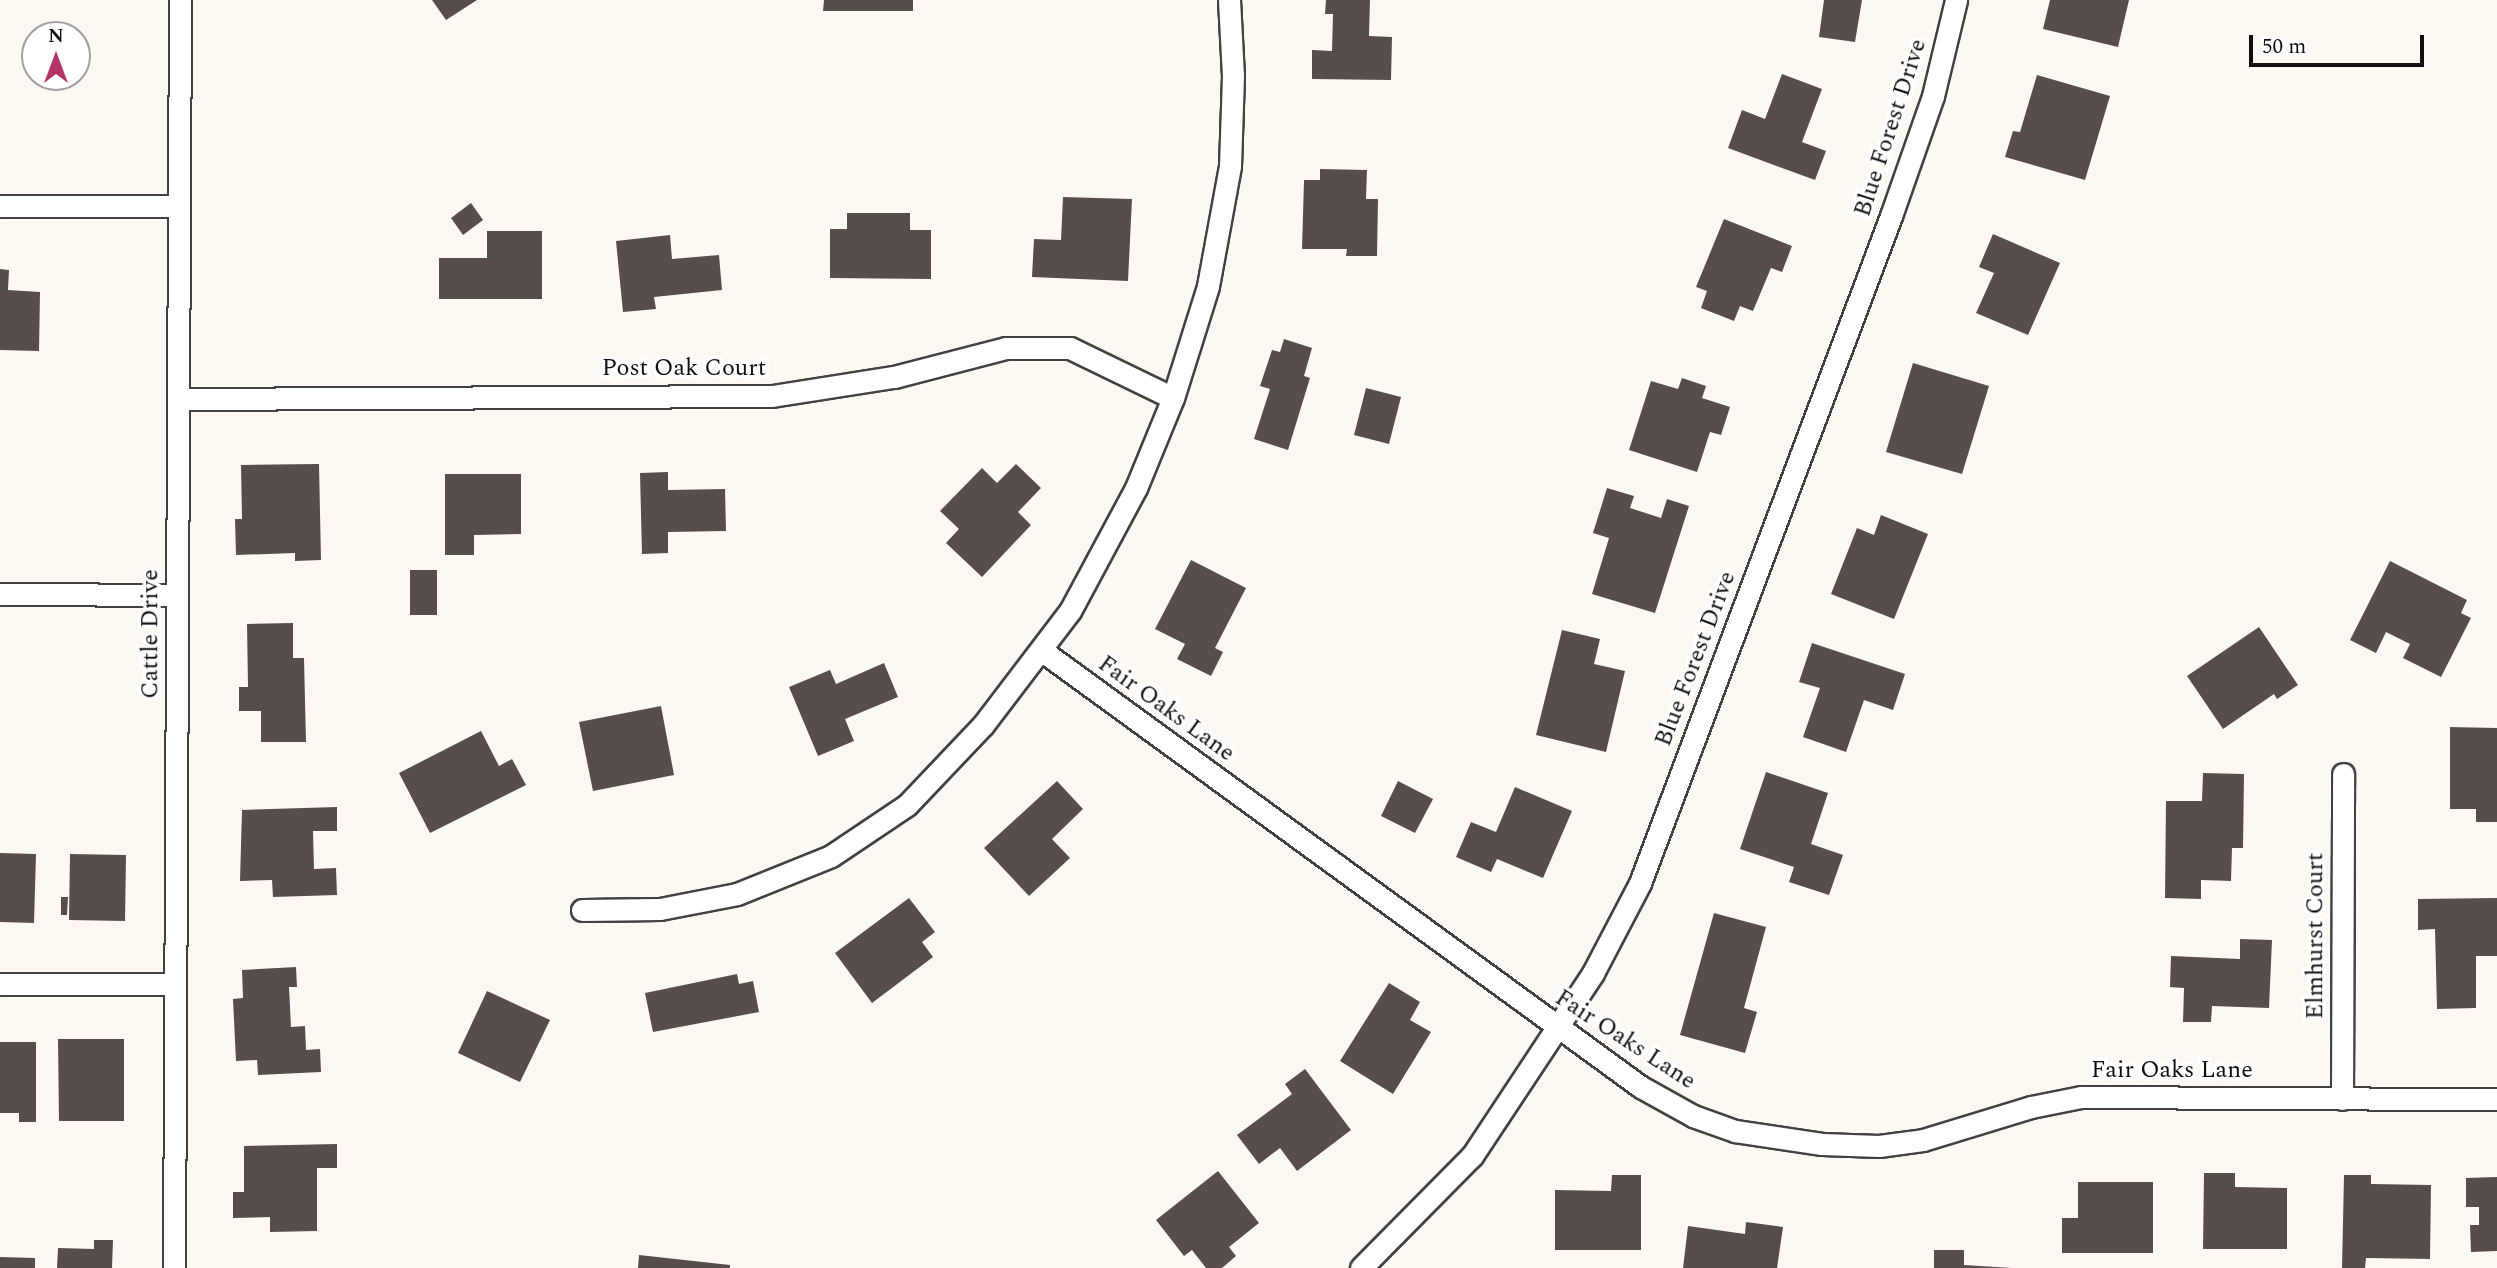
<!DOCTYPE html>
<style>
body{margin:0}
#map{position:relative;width:2497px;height:1268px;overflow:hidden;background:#fef8f3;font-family:Spectral,serif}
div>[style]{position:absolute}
.building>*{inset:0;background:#574d4d}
.roads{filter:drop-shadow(2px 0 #424242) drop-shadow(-2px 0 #424242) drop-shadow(0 2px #424242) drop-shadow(0 -2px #424242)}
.minor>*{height:21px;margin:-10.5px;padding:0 10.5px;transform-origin:10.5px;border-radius:10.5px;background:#fff}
span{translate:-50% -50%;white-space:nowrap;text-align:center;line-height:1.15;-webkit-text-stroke:7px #fff;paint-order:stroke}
.street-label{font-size:24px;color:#0f0f0f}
.north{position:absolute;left:21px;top:21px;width:70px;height:70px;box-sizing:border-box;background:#fff;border:2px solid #9f9f9f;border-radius:50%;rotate:0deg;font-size:19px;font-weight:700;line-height:28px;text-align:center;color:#0f0f0f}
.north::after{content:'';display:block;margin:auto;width:24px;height:32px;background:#b13566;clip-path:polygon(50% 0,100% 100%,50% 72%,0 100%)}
.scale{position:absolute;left:2249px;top:35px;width:175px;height:32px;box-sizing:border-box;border:4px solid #0f0f0f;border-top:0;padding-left:9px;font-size:21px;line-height:24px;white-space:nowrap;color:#0f0f0f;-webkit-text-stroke:5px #fff;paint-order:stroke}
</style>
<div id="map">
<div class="building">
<i style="clip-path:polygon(432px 0,477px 0,446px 20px)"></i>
<i style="clip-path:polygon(824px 0,913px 0,913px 11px,823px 11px)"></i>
<i style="clip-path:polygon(1326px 0,1370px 0,1369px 36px,1392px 37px,1391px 80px,1312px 79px,1312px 50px,1332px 51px,1333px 14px,1325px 14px)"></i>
<i style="clip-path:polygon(1824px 0,1862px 0,1855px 42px,1819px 37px)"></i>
<i style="clip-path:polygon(2050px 0,2129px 0,2118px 47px,2043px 29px)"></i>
<i style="clip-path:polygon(1782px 74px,1822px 89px,1802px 142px,1826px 151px,1815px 180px,1728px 148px,1742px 110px,1765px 119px)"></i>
<i style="clip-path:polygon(2037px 75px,2110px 96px,2085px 180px,2005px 157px,2013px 131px,2020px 132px)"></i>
<i style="clip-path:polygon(1320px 169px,1367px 170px,1366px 199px,1378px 199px,1377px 256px,1346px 256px,1347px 249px,1302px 249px,1304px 180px,1320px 180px)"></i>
<i style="clip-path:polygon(1063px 197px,1132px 199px,1128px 281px,1032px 277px,1034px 239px,1061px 240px)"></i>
<i style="clip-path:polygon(471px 203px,483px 220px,463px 235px,451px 218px)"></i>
<i style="clip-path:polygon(847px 213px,910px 213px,910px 230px,931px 230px,931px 279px,830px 278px,830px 229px,847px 229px)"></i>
<i style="clip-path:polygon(1724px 219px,1792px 246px,1782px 272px,1771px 268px,1753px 311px,1740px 306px,1734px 321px,1701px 308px,1707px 291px,1696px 287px)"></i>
<i style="clip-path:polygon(487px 231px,542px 231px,542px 299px,439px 299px,439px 258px,487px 258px)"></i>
<i style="clip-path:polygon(1993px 234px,2060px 263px,2028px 335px,1976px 313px,1994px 273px,1979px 267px)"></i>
<i style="clip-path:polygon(670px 235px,672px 259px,719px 255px,722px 290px,654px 297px,656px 309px,623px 312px,616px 241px)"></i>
<i style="clip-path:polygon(0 269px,9px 270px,8px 290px,40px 292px,39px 351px,0 350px)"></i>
<i style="clip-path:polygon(1284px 339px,1312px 348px,1304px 376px,1310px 378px,1288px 450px,1254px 439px,1270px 389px,1260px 386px,1272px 350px,1280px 352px)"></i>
<i style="clip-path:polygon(1913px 363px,1989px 386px,1962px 474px,1886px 452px)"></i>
<i style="clip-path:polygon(1682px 378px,1706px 386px,1702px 398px,1730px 407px,1721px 435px,1710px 432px,1697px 472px,1629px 450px,1651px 381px,1678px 389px)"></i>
<i style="clip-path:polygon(1366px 388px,1401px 397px,1389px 444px,1354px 435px)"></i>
<i style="clip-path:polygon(319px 464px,321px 560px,295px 561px,295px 553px,236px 555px,235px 519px,242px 519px,241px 465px)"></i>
<i style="clip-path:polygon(1016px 464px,1041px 488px,1018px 512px,1031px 525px,982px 577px,946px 543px,959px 529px,940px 511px,982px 468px,997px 483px)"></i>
<i style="clip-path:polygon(668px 472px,668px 490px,725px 489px,726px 531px,668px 532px,668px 553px,642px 554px,640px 473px)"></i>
<i style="clip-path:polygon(445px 474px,521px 474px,521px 534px,474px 535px,474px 555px,445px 555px)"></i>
<i style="clip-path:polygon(1607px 488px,1634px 496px,1630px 508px,1661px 518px,1667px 499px,1689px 506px,1655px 613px,1592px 594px,1609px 538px,1593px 533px)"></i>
<i style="clip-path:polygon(1881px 515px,1928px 534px,1894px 619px,1831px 594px,1857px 528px,1874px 535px)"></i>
<i style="clip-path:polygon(1191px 560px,1246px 588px,1215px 648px,1223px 652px,1211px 676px,1177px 659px,1185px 644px,1155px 629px)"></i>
<i style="clip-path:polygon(2390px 561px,2467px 600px,2461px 613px,2471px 618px,2441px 677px,2403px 658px,2410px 644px,2386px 632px,2376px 653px,2350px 640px)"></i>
<i style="clip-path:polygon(410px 570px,437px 570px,437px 615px,410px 615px)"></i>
<i style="clip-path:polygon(293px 623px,293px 658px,304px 658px,306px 742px,261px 742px,261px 711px,239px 711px,239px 687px,248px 687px,247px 624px)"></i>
<i style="clip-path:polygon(2259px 627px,2298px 685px,2277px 699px,2274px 694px,2223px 729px,2187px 676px)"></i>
<i style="clip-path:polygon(1562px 630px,1600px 639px,1594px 664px,1625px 671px,1606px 752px,1536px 735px)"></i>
<i style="clip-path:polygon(1812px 643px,1905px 674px,1893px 710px,1864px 700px,1846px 752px,1803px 737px,1820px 688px,1799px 682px)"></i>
<i style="clip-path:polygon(884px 663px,898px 697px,845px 719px,854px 741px,818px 756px,789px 687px,830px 670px,836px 684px)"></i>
<i style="clip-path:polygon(661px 706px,674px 775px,593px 791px,579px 722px)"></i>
<i style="clip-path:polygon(2450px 727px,2497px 728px,2497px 822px,2476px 822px,2476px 809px,2450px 809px)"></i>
<i style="clip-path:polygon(481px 731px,499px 766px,512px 759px,526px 785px,430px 833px,399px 773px)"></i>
<i style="clip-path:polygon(1766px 772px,1828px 793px,1811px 844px,1843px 855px,1829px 895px,1789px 882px,1794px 867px,1740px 849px)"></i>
<i style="clip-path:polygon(2203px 773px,2244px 774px,2243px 848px,2232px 848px,2231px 881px,2201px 880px,2201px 899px,2165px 898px,2166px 801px,2202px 801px)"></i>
<i style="clip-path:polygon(1057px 781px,1083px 809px,1052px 839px,1070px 858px,1029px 896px,984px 848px)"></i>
<i style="clip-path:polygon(1398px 781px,1433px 799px,1415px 833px,1381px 816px)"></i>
<i style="clip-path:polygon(1515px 787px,1572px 811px,1543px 878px,1497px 859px,1491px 872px,1456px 857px,1471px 822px,1496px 832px)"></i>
<i style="clip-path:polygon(337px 807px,337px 831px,313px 831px,314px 869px,336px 868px,337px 895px,273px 897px,272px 880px,240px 881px,242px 810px)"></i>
<i style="clip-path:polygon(0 853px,36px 854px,34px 923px,0 922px)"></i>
<i style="clip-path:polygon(70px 854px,126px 855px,125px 921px,69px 920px)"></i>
<i style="clip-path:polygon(61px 897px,68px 897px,67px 915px,61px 915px)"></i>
<i style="clip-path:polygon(909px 898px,935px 932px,922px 942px,933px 957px,872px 1003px,835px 953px)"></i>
<i style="clip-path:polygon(2497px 898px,2497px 956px,2476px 956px,2476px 1008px,2437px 1009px,2435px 929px,2418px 930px,2418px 899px)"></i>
<i style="clip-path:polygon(1714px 913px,1766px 927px,1744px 1008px,1757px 1012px,1745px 1053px,1680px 1035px)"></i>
<i style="clip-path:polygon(2240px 939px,2272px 940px,2269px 1008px,2212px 1006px,2211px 1022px,2183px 1022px,2184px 988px,2170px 987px,2171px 956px,2240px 959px)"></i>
<i style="clip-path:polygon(296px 967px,297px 987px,289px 987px,291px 1027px,305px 1026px,306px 1050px,320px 1049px,321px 1072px,258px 1075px,257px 1060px,236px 1061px,233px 999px,243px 998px,242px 970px)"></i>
<i style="clip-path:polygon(737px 974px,739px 984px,753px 981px,759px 1012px,653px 1032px,645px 993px)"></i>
<i style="clip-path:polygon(1389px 983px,1420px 1002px,1410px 1020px,1431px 1032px,1393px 1094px,1340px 1061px)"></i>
<i style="clip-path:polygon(487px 991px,550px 1020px,520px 1082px,458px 1053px)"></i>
<i style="clip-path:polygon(58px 1039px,124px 1039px,124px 1121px,59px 1121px)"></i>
<i style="clip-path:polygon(0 1042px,36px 1042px,36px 1122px,19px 1122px,19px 1113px,0 1113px)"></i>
<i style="clip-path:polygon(1305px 1069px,1351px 1130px,1297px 1171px,1280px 1148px,1259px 1164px,1237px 1135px,1292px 1094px,1285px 1084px)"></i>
<i style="clip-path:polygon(337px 1144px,337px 1168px,317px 1168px,317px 1231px,270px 1232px,270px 1217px,233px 1218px,233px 1192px,244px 1192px,244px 1146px)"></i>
<i style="clip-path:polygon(1218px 1171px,1259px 1223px,1229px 1247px,1236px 1256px,1222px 1268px,1206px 1268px,1192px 1250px,1184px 1256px,1156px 1220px)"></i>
<i style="clip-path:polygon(2204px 1173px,2235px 1173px,2235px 1187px,2287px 1188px,2287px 1249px,2203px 1249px)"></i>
<i style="clip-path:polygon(1612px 1175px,1641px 1175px,1641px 1250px,1555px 1250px,1555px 1190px,1611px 1191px)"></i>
<i style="clip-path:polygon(2344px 1175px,2371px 1175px,2371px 1184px,2431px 1185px,2430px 1259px,2366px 1258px,2365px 1268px,2342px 1268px)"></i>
<i style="clip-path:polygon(2497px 1177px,2497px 1251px,2471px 1252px,2470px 1225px,2479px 1225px,2479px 1207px,2466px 1207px,2466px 1178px)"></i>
<i style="clip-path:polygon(2078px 1182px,2153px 1182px,2153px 1253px,2062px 1253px,2062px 1218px,2078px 1218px)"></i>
<i style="clip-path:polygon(1746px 1222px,1783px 1227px,1777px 1268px,1683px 1268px,1688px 1226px,1745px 1234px)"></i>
<i style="clip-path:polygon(94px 1240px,113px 1240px,112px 1268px,57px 1268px,58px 1248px,94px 1249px)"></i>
<i style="clip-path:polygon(1934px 1250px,1964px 1250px,1964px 1265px,2012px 1268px,1934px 1268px)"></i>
<i style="clip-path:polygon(639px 1255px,730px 1265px,730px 1268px,638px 1268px)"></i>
<i style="clip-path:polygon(0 1257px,35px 1258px,35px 1268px,0 1268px)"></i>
</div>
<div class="roads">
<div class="minor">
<i style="left:0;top:206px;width:179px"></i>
<i style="left:178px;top:399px;width:594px;rotate:-0.29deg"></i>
<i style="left:772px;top:396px;width:123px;rotate:-8.9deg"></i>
<i style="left:894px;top:377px;width:116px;rotate:-14.5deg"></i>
<i style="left:1006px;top:348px;width:64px"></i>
<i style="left:1070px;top:348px;width:114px;rotate:25.9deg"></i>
<i style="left:0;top:594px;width:177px;rotate:0.3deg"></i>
<i style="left:1041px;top:650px;width:742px;rotate:36.07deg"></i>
<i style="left:1641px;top:1087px;width:60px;rotate:29.1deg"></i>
<i style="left:1693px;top:1116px;width:45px;rotate:19.7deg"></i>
<i style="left:1735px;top:1131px;width:88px;rotate:8.5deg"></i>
<i style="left:1822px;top:1144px;width:57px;rotate:2deg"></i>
<i style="left:1879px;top:1146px;width:44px;rotate:-7.8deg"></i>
<i style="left:1923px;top:1140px;width:113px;rotate:-17deg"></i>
<i style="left:2031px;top:1107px;width:51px;rotate:-11.3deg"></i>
<i style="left:2081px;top:1097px;width:416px;rotate:0.3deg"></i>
<i style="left:582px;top:910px;width:78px;rotate:-0.7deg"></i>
<i style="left:660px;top:909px;width:78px;rotate:-11deg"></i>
<i style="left:737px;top:894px;width:101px;rotate:-22deg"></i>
<i style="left:831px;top:856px;width:92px;rotate:-33.9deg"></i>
<i style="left:907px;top:805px;width:110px;rotate:-46.5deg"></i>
<i style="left:983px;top:725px;width:143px;rotate:-52.7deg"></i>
<i style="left:1070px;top:611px;width:140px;rotate:-61.8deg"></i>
<i style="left:1136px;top:488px;width:97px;rotate:-67.7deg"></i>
<i style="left:1173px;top:398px;width:117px;rotate:-72.6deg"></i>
<i style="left:1208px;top:286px;width:122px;rotate:-79.6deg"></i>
<i style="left:1230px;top:166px;width:90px;rotate:-88.1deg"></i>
<i style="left:1233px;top:76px;width:76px;rotate:-93deg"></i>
<i style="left:0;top:984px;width:175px"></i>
<i style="left:2342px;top:1099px;width:325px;rotate:-89.8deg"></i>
<i style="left:174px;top:1268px;width:1268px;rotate:-89.73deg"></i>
<i style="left:1361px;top:1268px;width:158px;rotate:-45.3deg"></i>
<i style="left:1472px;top:1156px;width:219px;rotate:-56.5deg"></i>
<i style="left:1593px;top:973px;width:102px;rotate:-62.4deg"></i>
<i style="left:1640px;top:883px;width:713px;rotate:-69.38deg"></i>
<i style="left:1891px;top:216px;width:127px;rotate:-70.7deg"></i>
<i style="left:1933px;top:96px;width:99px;rotate:-76.5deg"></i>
</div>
</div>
<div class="street-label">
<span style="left:1891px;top:128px;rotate:-72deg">Blue Forest Drive</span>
<span style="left:684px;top:369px">Post Oak Court</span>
<span style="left:151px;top:634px;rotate:-90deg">Cattle Drive</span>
<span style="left:1696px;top:659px;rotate:-69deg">Blue Forest Drive</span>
<span style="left:1166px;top:709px;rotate:36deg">Fair Oaks Lane</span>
<span style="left:2316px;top:936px;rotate:-90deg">Elmhurst Court</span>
<span style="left:1625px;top:1040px;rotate:33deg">Fair Oaks Lane</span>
<span style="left:2172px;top:1071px">Fair Oaks Lane</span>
</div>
<div class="north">N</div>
<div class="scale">50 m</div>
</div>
